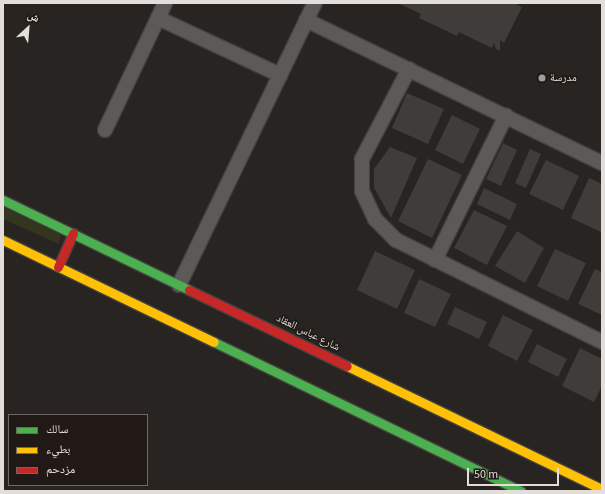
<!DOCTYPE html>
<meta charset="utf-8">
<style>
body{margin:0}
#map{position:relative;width:605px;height:494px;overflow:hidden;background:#272421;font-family:"Source Sans 3","Noto Naskh Arabic",sans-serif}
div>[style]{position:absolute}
.green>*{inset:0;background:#33361d}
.building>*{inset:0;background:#3f3c39}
.roads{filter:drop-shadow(1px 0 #44423f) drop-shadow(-1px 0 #44423f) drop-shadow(0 1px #44423f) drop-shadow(0 -1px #44423f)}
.street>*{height:14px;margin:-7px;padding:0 7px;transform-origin:7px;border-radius:7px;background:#5c5a59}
.fast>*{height:9px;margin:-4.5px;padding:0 4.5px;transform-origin:4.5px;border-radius:4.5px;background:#4caf50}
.slow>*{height:9px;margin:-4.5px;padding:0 4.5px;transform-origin:4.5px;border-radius:4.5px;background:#ffc107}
.jam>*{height:9px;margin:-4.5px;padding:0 4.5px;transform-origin:4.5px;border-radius:4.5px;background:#c62828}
.dots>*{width:11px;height:11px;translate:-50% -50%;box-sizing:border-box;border:2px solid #211915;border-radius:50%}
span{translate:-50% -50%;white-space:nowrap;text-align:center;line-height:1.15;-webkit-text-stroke:3px #211915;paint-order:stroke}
.poi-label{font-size:11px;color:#e3deda}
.left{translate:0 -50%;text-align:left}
.street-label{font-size:11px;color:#e3deda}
.frame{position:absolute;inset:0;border:4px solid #e3deda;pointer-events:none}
.legend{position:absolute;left:8px;top:414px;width:140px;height:72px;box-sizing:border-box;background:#211915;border:1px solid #6f6864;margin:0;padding:5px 7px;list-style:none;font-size:12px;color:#e3deda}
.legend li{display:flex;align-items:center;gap:8px;height:20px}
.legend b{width:20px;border:1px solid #6f6864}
.north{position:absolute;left:8px;top:8px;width:40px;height:40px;-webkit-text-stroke:3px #211915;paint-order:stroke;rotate:26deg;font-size:11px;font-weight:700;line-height:16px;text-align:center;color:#e3deda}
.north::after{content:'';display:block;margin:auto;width:14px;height:18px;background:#e3deda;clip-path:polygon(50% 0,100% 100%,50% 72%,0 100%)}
.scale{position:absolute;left:467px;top:468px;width:92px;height:18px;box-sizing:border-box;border:2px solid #e3deda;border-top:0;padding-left:5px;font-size:12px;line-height:14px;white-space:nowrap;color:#e3deda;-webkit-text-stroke:3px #211915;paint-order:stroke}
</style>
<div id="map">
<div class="green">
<i style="clip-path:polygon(3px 207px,61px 235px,59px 244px,3px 219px)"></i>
</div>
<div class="building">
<i style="clip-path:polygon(398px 3px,518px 3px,516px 4px,522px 7px,504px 43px,500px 40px,500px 51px,496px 49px,494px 43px,492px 48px,459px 32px,457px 36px,419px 18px,421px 14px)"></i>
<i style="clip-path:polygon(407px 93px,444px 109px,428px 144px,392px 128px)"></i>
<i style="clip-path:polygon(452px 115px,480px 129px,463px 164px,435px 150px)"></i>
<i style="clip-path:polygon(503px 143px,517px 150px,501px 186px,486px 179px)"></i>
<i style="clip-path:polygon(390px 147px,417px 158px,391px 218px,374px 188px,374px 169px)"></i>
<i style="clip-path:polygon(530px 149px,541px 154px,526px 188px,515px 183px)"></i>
<i style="clip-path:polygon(428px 159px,462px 175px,432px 238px,398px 221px)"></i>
<i style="clip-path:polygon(546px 160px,579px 176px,563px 210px,529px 194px)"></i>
<i style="clip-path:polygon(589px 178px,602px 184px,601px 232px,571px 218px)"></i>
<i style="clip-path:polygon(484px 188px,517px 204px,510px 220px,477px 204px)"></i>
<i style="clip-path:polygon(474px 210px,507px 226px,487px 265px,454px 248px)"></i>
<i style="clip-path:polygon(517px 231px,544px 248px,525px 283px,495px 266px)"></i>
<i style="clip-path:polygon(555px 249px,586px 263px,568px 301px,537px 286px)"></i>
<i style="clip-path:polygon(375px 251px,415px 270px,397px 309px,357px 290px)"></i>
<i style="clip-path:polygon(595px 269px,602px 272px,602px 315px,578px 304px)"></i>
<i style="clip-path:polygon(419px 279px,451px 294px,435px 327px,404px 313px)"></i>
<i style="clip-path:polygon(455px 307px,487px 322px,479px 339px,447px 324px)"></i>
<i style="clip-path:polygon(503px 315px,533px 330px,517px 361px,488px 346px)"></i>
<i style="clip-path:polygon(537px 344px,567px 359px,558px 377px,528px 362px)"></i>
<i style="clip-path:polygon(580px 348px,602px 359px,602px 386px,594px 402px,562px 386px)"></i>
</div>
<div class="roads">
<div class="street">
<i style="left:158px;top:18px;width:135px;rotate:25deg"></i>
<i style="left:306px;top:20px;width:329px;rotate:25.8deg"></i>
<i style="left:409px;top:69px;width:102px;rotate:117.6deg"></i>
<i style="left:362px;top:159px;width:32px;rotate:90deg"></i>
<i style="left:362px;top:191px;width:31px;rotate:65deg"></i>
<i style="left:375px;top:219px;width:30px;rotate:45deg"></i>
<i style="left:396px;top:240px;width:230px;rotate:26.3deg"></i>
<i style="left:105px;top:130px;width:140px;rotate:-64.7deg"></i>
<i style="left:435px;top:260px;width:161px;rotate:-63.8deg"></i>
<i style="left:179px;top:285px;width:313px;rotate:-64.3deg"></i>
</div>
<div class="fast">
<i style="left:3px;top:200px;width:207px;rotate:25.8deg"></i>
<i style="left:214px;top:342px;width:341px;rotate:25.9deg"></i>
</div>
<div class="slow">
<i style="left:3px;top:240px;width:234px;rotate:25.8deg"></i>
<i style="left:347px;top:366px;width:283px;rotate:25.8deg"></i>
</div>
<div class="jam">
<i style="left:58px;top:267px;width:37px;rotate:-66deg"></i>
<i style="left:189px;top:290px;width:175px;rotate:25.7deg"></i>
</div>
</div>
<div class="dots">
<i style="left:542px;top:78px;background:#a19d99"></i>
</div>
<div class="poi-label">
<span class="left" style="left:550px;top:78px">مدرسة</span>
</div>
<div class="street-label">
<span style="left:308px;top:333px;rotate:26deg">شارع عباس العقاد</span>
</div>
<div class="frame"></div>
<ul class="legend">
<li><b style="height:5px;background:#4caf50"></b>سالك</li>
<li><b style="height:5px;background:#ffc107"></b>بطيء</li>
<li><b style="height:5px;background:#c62828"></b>مزدحم</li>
</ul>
<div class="north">ش</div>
<div class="scale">50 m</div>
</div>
